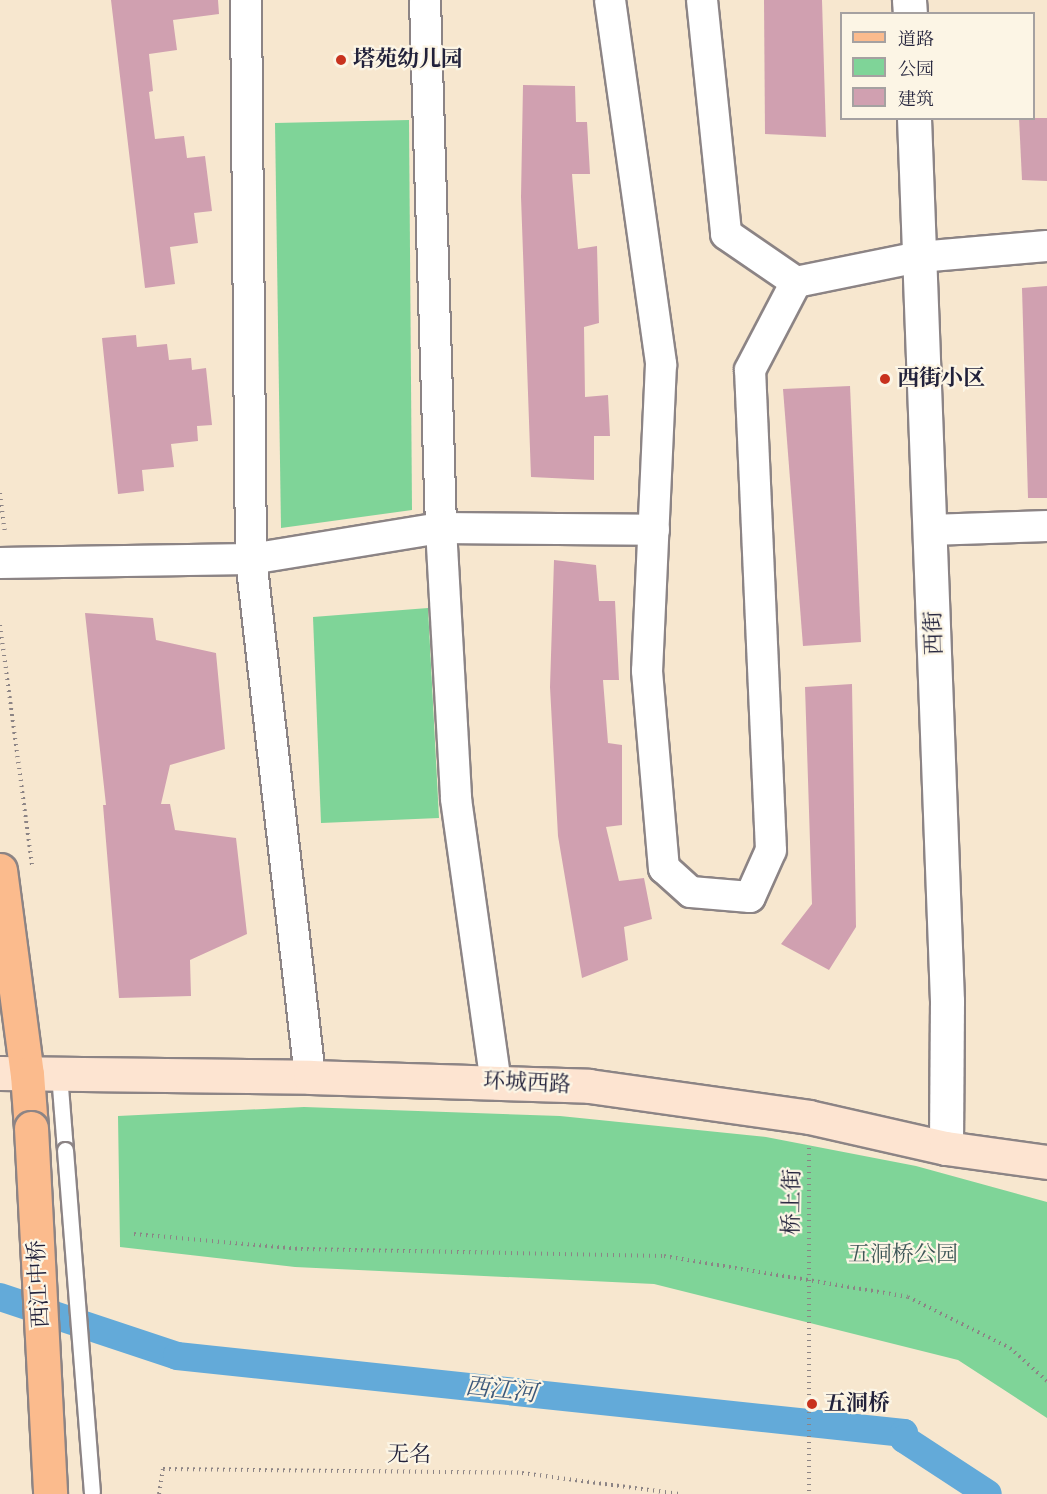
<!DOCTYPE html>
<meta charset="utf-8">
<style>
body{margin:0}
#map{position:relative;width:1047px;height:1494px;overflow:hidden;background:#f7e7cf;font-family:"IM FELL French Canon","Noto Serif SC",serif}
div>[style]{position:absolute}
.green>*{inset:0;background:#7fd498}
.canal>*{height:28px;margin:-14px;padding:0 14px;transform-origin:14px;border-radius:14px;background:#63aad9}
.building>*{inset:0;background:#d0a0b0}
.path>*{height:4px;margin-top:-2px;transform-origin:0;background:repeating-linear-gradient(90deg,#8c8485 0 1.5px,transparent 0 6px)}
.roads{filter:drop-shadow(2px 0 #8c8485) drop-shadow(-2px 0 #8c8485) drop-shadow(0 2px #8c8485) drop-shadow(0 -2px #8c8485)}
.service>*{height:15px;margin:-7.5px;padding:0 7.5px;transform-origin:7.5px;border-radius:7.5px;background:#fff}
.minor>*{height:30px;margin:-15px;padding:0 15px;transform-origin:15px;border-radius:15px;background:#fff}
.tertiary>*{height:33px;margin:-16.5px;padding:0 16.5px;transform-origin:16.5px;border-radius:16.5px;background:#fff}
.secondary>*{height:33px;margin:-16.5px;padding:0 16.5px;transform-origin:16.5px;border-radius:16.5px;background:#fde4d1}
.primary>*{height:33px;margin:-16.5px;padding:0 16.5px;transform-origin:16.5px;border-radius:16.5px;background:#fbbb8d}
.bridges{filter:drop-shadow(2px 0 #8c8485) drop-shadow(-2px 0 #8c8485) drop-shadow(0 2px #8c8485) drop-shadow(0 -2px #8c8485)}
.service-bridge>*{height:15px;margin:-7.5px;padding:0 7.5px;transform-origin:7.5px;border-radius:7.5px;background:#fff}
.primary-bridge>*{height:33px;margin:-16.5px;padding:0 16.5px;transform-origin:16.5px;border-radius:16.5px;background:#fbbb8d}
.dots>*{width:16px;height:16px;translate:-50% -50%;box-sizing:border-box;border:3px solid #fcf5e5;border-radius:50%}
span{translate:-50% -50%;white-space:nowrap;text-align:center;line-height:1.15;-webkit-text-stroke:4.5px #fcf5e5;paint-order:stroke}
.poi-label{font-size:22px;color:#22223b;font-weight:700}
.left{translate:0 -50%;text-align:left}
.street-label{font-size:22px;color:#22223b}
.park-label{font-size:22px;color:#3e5757}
.water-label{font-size:24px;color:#3c587a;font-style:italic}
.legend{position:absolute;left:840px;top:12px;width:195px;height:108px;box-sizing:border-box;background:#fcf5e5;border:2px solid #a5a1a1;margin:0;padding:8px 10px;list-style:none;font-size:18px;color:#22223b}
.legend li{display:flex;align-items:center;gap:12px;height:30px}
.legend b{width:30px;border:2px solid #a5a1a1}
</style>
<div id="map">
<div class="green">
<i style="clip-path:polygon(409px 120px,412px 510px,281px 528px,275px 123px)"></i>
<i style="clip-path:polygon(428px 608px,439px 818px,321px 823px,313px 617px)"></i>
<i style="clip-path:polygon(304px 1107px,560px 1116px,766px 1137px,916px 1166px,1047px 1202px,1047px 1418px,958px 1360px,654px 1284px,295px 1267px,120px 1247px,118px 1116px)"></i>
</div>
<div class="canal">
<i style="left:0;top:1297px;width:187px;rotate:18.4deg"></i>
<i style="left:177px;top:1356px;width:731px;rotate:6.05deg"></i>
<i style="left:904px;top:1433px;width:6px;rotate:90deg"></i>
<i style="left:904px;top:1439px;width:100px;rotate:33.2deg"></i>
</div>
<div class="building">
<i style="clip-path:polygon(111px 0,218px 0,219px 14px,173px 20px,177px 50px,149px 54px,153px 91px,149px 92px,155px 139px,184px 136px,187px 158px,205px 156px,212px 211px,194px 213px,198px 243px,170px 247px,175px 284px,145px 288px)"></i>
<i style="clip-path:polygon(764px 0,822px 0,826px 137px,765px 134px)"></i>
<i style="clip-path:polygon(523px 85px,575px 86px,576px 122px,587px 122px,590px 174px,572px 174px,578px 249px,597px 246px,599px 323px,584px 327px,585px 397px,608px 395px,610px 436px,594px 436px,594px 480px,531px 477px,521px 197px)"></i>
<i style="clip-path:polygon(1019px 118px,1047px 118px,1047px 181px,1022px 180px)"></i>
<i style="clip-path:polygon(1047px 286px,1047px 498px,1028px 498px,1022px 288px)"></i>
<i style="clip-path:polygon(136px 335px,137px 347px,167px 344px,169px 360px,191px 358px,192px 370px,206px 368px,212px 425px,197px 426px,198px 441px,171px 444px,174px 467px,142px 470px,144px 491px,118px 494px,102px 338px)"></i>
<i style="clip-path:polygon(850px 386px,861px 642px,803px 646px,783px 389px)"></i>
<i style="clip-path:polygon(554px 560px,596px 565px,599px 601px,615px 601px,619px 680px,603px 680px,608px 743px,622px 745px,622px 825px,606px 827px,619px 881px,644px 878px,652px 919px,624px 927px,628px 960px,582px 978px,558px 836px,550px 687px)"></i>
<i style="clip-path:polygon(85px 613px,153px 618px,156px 640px,216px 653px,225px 749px,170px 765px,161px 804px,170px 804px,175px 830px,236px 838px,247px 934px,190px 960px,191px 996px,119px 998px,103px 805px,106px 805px)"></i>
<i style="clip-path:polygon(852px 684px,856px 927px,829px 970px,781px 944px,812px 904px,805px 687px)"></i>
</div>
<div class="path">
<i style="left:0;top:493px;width:41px;rotate:83deg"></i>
<i style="left:0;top:625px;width:242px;rotate:82.4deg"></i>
<i style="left:809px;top:1148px;width:346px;rotate:90deg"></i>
<i style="left:134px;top:1234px;width:168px;rotate:5.1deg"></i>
<i style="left:301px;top:1249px;width:363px;rotate:1.1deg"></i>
<i style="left:664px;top:1256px;width:247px;rotate:9.5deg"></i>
<i style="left:908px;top:1297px;width:114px;rotate:26.6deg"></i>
<i style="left:1010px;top:1348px;width:50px;rotate:41.7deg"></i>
<i style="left:159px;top:1494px;width:25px;rotate:-81deg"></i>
<i style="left:163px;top:1469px;width:359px;rotate:0.6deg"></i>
<i style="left:522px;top:1473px;width:159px;rotate:7.6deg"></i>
</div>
<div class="roads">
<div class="service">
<i style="left:59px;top:1074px;width:76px;rotate:85.5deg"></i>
</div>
<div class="minor">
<i style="left:246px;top:0;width:559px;rotate:89.49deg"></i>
<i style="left:251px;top:559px;width:521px;rotate:83.5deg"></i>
<i style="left:425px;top:0;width:528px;rotate:88.26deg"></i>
<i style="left:441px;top:528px;width:271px;rotate:86.8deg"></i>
<i style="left:456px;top:799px;width:286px;rotate:82deg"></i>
<i style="left:610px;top:0;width:368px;rotate:82deg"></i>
<i style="left:661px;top:364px;width:307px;rotate:92.6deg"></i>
<i style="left:647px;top:671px;width:198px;rotate:85.1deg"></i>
<i style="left:664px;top:868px;width:36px;rotate:42deg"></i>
<i style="left:691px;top:892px;width:59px;rotate:4.8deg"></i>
<i style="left:750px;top:897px;width:51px;rotate:-65.9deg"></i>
<i style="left:771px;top:850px;width:480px;rotate:-92.5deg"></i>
<i style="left:750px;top:370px;width:99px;rotate:-62.4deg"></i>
<i style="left:702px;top:0;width:235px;rotate:84.1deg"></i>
<i style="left:726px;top:234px;width:85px;rotate:34.4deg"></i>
<i style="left:796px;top:282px;width:126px;rotate:-11.5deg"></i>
<i style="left:919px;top:257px;width:128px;rotate:-4.9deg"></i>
<i style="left:930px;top:530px;width:117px;rotate:-2deg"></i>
<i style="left:0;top:563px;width:251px;rotate:-0.9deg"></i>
<i style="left:251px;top:559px;width:193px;rotate:-9.3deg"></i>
<i style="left:441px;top:528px;width:213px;rotate:0.5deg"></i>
</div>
<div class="tertiary">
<i style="left:909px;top:0;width:14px;rotate:86deg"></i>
<i style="left:914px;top:118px;width:884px;rotate:87.86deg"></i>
<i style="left:947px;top:1001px;width:147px;rotate:90.4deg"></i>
</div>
<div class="secondary">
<i style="left:0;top:1073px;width:310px;rotate:0.7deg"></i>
<i style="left:310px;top:1077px;width:279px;rotate:1.8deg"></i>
<i style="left:589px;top:1086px;width:222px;rotate:8deg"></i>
<i style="left:809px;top:1117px;width:140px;rotate:12.8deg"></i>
<i style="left:946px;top:1148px;width:102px;rotate:7.9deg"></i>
</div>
<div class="primary">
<i style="left:0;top:870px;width:206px;rotate:82.5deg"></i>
<i style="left:27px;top:1074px;width:54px;rotate:85.8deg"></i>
</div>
</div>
<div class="bridges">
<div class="service-bridge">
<i style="left:65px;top:1150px;width:343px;rotate:85.5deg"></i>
</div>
<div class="primary-bridge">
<i style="left:31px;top:1128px;width:366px;rotate:87deg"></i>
</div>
</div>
<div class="dots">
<i style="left:341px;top:60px;background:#c8321e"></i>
<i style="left:885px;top:379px;background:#c8321e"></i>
<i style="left:812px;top:1404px;background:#c8321e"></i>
</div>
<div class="poi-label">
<span class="left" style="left:353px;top:60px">塔苑幼儿园</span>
<span class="left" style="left:897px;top:379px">西街小区</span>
<span class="left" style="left:824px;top:1404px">五洞桥</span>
</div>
<div class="street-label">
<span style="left:934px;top:633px;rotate:-92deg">西街</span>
<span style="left:527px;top:1083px;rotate:3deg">环城西路</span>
<span style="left:792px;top:1202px;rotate:-89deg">桥上街</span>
<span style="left:39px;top:1284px;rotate:-93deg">西江中桥</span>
<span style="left:409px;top:1455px;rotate:1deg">无名</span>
</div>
<div class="park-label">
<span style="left:903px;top:1255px">五洞桥公园</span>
</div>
<div class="water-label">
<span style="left:501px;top:1390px;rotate:6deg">西江河</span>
</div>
<ul class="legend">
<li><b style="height:8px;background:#fbbb8d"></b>道路</li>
<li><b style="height:16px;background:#7fd498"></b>公园</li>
<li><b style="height:16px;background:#d0a0b0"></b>建筑</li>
</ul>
</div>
